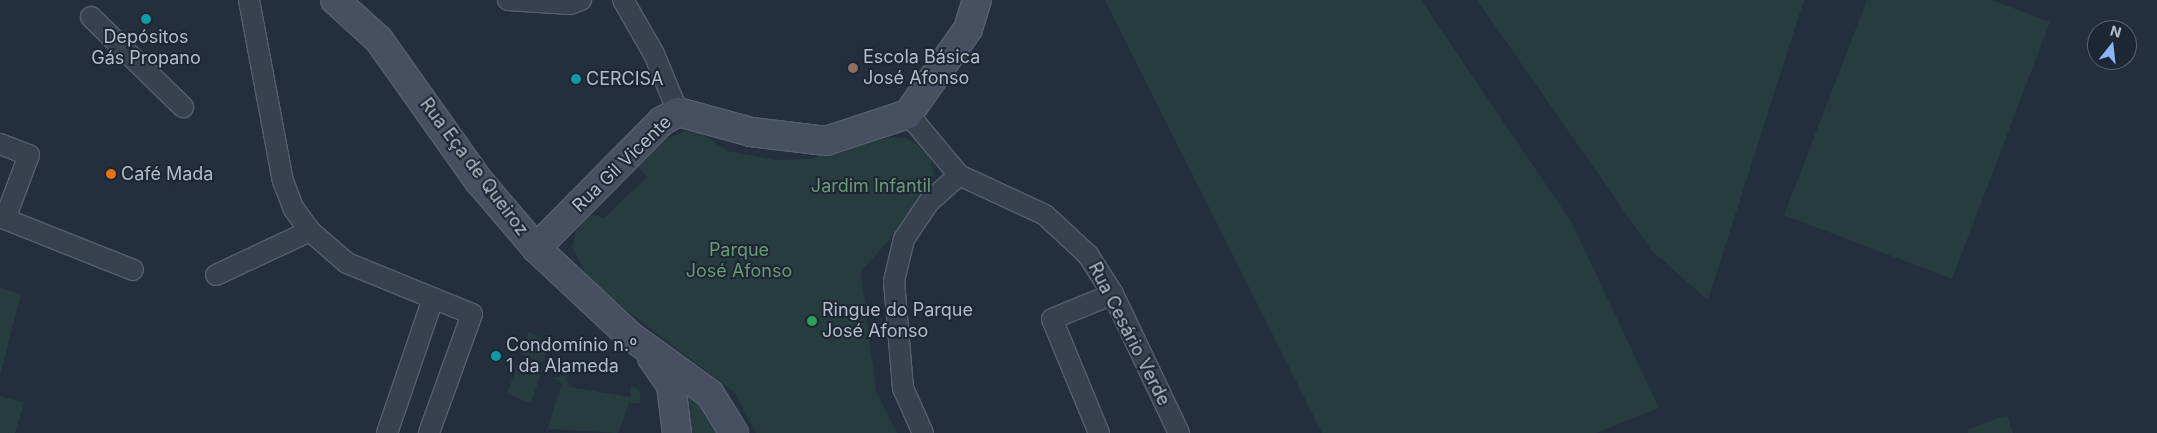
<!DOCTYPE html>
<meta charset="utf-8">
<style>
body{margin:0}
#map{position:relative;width:2157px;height:433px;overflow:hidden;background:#242f3e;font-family:Inter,sans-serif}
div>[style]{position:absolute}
.green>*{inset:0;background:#263c3f}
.roads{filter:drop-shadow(1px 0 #565f6c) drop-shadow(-1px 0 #565f6c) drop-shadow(0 1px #565f6c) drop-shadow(0 -1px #565f6c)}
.street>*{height:20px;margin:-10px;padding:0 10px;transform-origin:10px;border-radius:10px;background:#38414e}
.secondary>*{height:28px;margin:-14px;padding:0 14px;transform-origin:14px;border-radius:14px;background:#465061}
.dots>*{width:14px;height:14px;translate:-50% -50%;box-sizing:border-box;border:2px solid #1d2633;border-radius:50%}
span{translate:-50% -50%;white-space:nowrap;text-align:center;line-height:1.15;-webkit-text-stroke:4px #1d2633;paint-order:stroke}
.poi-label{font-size:18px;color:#b4bcc9}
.left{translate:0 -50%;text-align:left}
.street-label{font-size:18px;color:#b4bcc9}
.park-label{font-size:18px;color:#6b9a76}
.north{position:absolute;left:2087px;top:20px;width:50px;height:50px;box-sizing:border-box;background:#1d2633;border:1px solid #59626f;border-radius:50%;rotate:16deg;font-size:14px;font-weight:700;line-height:20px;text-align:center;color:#b4bcc9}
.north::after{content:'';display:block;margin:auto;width:18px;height:22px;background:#8ab4f8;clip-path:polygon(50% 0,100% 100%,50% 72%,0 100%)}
</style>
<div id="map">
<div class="green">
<i style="clip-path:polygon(1105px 0,1421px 0,1572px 223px,1659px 408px,1596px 433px,1322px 433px)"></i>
<i style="clip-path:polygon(1477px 0,1804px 0,1708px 300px,1652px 251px)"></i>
<i style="clip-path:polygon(1867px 0,1992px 0,2050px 22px,1952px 279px,1784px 215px)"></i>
<i style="clip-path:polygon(685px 131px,701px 134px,728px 151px,775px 160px,809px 159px,892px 137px,906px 138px,928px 152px,934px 175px,891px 238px,861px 271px,876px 391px,897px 433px,756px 433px,735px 393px,591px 283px,572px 247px,576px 231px,589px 214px,604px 218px,647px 177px,638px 167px,667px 139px)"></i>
<i style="clip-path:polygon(0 288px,21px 294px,0 376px)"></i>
<i style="clip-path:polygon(529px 332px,548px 342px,543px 363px,521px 354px)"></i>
<i style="clip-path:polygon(518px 364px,541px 373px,531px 403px,507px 394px)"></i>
<i style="clip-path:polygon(566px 375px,569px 387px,630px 397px,631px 385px,639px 390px,641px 403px,629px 403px,618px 433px,549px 429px,546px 433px,562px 383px,551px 378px)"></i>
<i style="clip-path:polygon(683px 378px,725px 433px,677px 433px)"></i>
<i style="clip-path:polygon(0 396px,24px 403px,15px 433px,0 433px)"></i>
<i style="clip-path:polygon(2007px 415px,2013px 433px,1968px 433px,1967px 430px)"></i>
</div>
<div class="roads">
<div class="street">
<i style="left:249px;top:0;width:184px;rotate:79.4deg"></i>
<i style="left:283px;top:181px;width:30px;rotate:69deg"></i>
<i style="left:294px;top:209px;width:27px;rotate:54deg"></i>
<i style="left:310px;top:231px;width:49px;rotate:40.9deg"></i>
<i style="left:347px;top:263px;width:135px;rotate:22.2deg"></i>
<i style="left:472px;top:314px;width:127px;rotate:109.9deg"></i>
<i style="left:508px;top:0;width:62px;rotate:3.7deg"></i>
<i style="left:570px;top:4px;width:12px;rotate:-20deg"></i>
<i style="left:623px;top:0;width:62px;rotate:60.1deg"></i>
<i style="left:654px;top:54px;width:63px;rotate:67.5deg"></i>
<i style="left:91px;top:17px;width:129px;rotate:44.4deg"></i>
<i style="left:908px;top:114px;width:80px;rotate:50.1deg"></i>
<i style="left:959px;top:175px;width:95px;rotate:24.9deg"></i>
<i style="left:1045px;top:215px;width:59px;rotate:42.9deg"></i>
<i style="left:1088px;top:255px;width:46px;rotate:57.3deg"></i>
<i style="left:1113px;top:294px;width:154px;rotate:64.6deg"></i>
<i style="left:0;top:144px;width:31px;rotate:21deg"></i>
<i style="left:29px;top:155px;width:68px;rotate:110.6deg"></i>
<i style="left:0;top:217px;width:143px;rotate:21.7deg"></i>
<i style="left:216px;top:275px;width:104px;rotate:-25.1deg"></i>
<i style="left:387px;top:433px;width:142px;rotate:-71.1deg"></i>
<i style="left:923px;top:433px;width:49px;rotate:-114deg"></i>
<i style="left:903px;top:388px;width:107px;rotate:-94.8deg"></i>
<i style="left:894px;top:281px;width:43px;rotate:-76.6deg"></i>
<i style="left:904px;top:239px;width:45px;rotate:-56deg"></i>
<i style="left:929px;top:202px;width:40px;rotate:-42deg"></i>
<i style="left:1099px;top:433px;width:123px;rotate:-112.4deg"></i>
<i style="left:1052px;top:319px;width:66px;rotate:-22.3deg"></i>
</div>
<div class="secondary">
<i style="left:335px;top:0;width:59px;rotate:42.3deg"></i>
<i style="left:379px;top:40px;width:173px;rotate:54.7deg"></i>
<i style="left:479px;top:181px;width:88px;rotate:49.6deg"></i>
<i style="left:536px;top:248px;width:127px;rotate:43.1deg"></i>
<i style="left:629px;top:335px;width:100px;rotate:36.1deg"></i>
<i style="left:710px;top:394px;width:46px;rotate:58.4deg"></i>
<i style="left:536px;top:248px;width:179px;rotate:-45.2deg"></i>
<i style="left:662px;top:121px;width:18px;rotate:-29deg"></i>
<i style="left:678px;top:112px;width:76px;rotate:15.3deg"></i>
<i style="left:751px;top:132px;width:76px;rotate:6.8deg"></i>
<i style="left:826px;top:141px;width:86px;rotate:-18.2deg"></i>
<i style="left:908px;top:114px;width:104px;rotate:-54.8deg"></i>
<i style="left:968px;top:29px;width:30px;rotate:-73deg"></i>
<i style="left:652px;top:358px;width:33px;rotate:55deg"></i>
<i style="left:671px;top:385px;width:48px;rotate:82.9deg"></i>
</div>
</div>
<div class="dots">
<i style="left:146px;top:19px;background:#0f9aa8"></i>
<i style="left:853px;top:68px;background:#8d6e63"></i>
<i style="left:576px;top:79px;background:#0f9aa8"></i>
<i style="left:111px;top:174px;background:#e8710a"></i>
<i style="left:812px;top:321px;background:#2e9e5b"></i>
<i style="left:496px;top:356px;background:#0f9aa8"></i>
</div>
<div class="poi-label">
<span style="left:146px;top:48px">Depósitos<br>Gás Propano</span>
<span class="left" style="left:863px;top:68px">Escola Básica<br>José Afonso</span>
<span class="left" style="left:586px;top:79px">CERCISA</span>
<span class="left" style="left:121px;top:174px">Café Mada</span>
<span class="left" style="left:822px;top:321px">Ringue do Parque<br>José Afonso</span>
<span class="left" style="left:506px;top:356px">Condomínio n.º<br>1 da Alameda</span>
</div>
<div class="street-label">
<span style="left:622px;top:164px;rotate:-44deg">Rua Gil Vicente</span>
<span style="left:474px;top:167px;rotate:53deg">Rua Eça de Queiroz</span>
<span style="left:1129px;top:334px;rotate:63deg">Rua Cesário Verde</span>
</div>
<div class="park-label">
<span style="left:871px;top:186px">Jardim Infantil</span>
<span style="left:739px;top:261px">Parque<br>José Afonso</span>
</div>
<div class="north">N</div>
</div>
